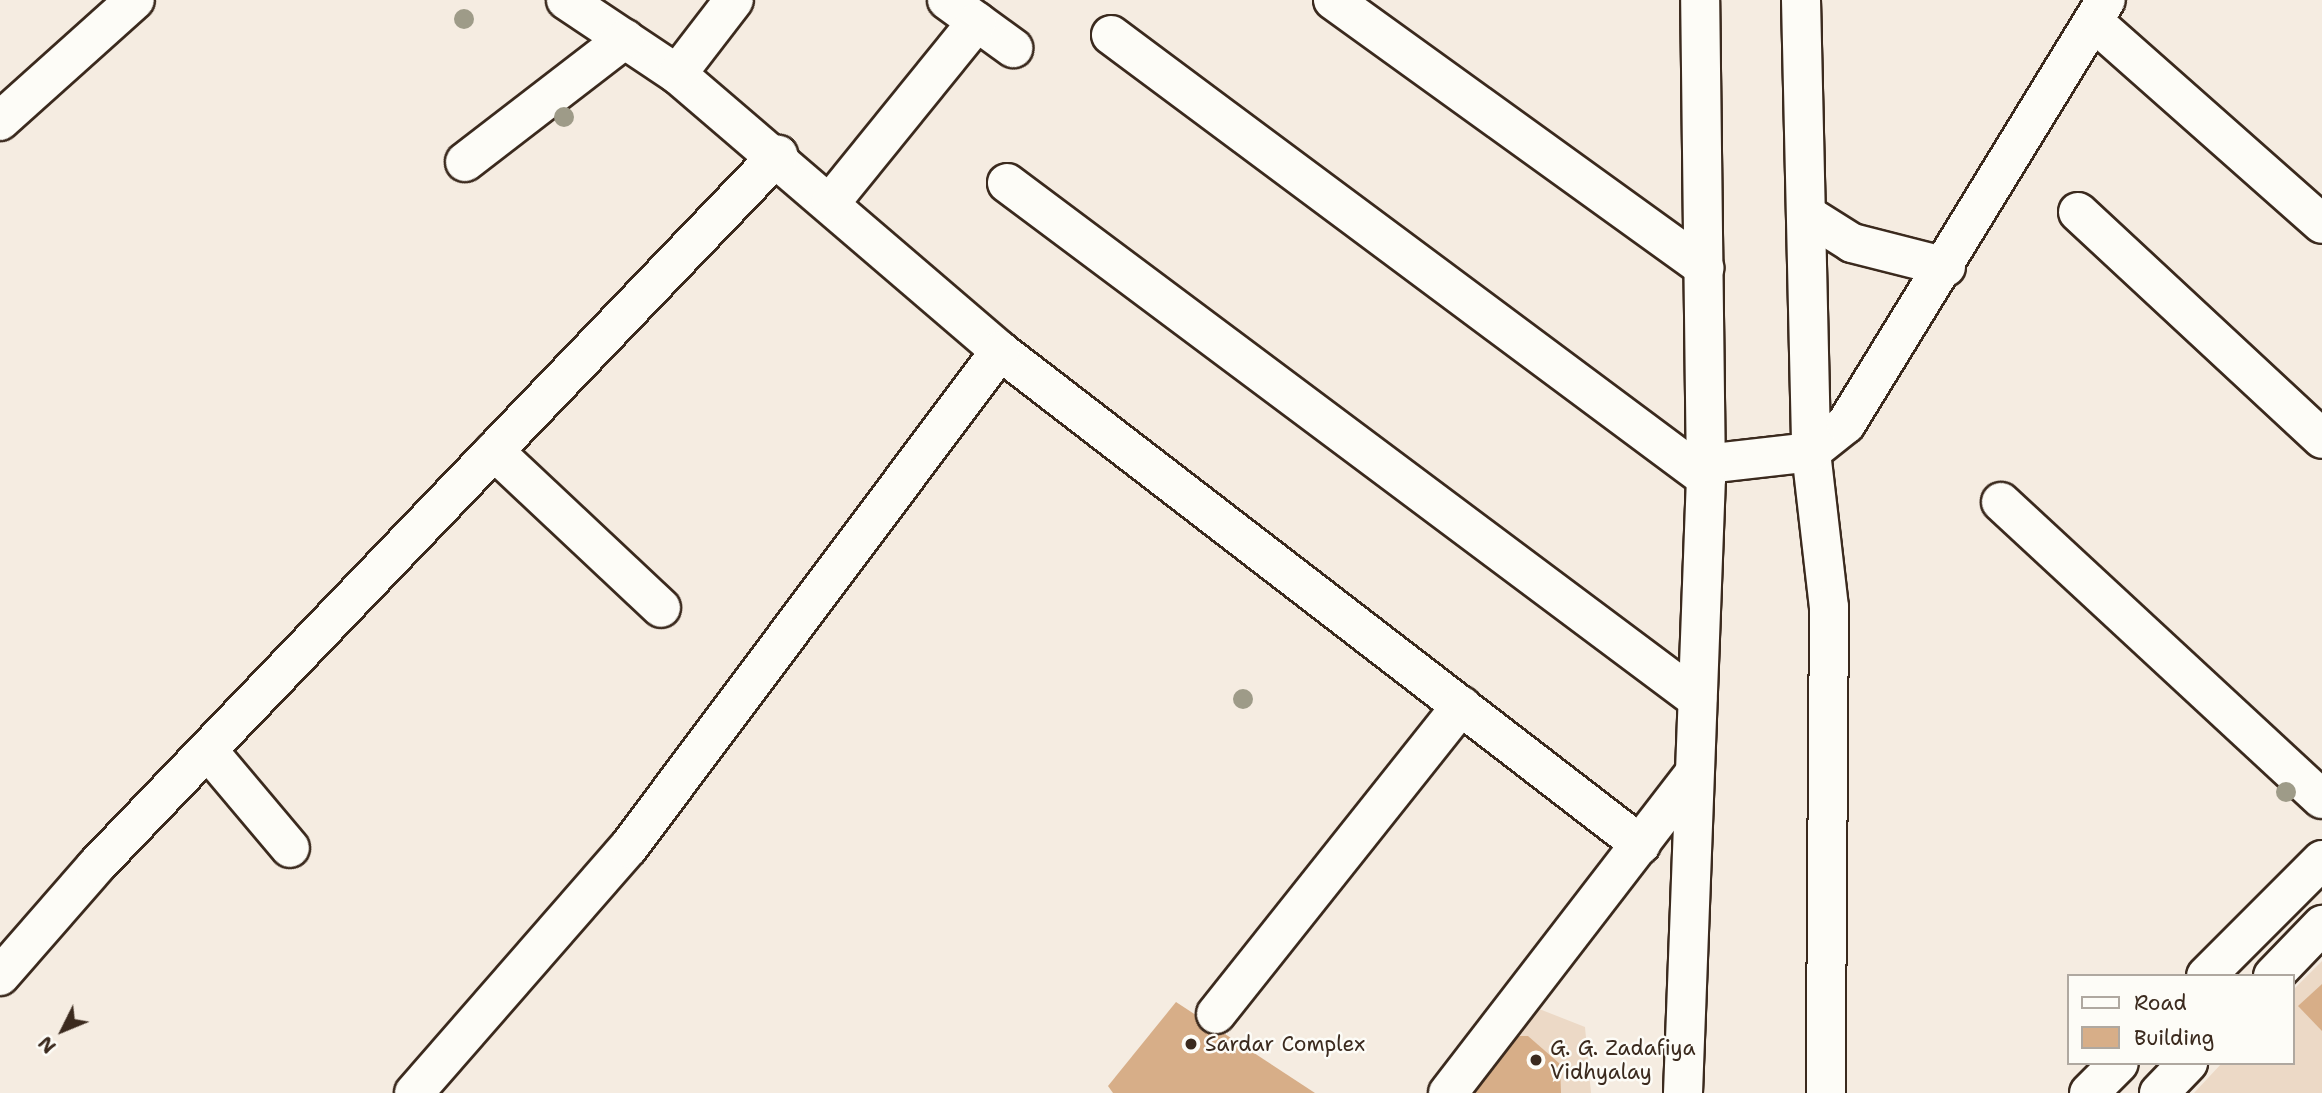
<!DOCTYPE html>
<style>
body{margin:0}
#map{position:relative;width:2322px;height:1093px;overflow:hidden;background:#f5ece1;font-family:"Shantell Sans",sans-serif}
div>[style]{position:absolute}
.built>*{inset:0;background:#ecd9c6}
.building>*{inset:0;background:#d7ae88}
.roads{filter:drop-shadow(2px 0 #3b2a1e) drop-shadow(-2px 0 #3b2a1e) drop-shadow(0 2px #3b2a1e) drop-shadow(0 -2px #3b2a1e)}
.street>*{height:38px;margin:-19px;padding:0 19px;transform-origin:19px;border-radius:19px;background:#fdfcf7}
.secondary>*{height:38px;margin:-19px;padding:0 19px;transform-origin:19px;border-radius:19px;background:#fdfcf7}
.trees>*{width:20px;height:20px;margin:-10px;border-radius:50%;background:#9e9b88}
.dots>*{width:19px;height:19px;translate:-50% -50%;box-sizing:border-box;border:4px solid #fdfcf7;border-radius:50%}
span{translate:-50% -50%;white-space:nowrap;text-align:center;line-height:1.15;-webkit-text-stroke:5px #fdfcf7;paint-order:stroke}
.poi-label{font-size:21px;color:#3b2a1e}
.left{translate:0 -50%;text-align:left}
.legend{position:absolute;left:2067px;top:974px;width:228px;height:91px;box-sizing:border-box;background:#fdfcf7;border:2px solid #afa8a0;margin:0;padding:9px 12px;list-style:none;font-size:21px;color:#3b2a1e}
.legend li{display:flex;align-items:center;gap:14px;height:35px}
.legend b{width:35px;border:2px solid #afa8a0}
.north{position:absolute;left:28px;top:995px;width:70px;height:70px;-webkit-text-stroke:5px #fdfcf7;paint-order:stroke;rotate:227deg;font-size:19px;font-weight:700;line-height:28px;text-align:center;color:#3b2a1e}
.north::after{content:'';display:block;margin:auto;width:24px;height:32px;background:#3b2a1e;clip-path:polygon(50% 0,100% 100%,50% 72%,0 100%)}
</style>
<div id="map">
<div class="built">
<i style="clip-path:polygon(2322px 961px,2322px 1093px,2194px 1093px,2222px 1063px,2292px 1063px,2292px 991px)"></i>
<i style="clip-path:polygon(1524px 1003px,1585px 1027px,1591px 1093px,1459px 1093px)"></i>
</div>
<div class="building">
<i style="clip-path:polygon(2322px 984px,2322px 1031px,2298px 1006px)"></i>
<i style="clip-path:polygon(1176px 1002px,1315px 1093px,1113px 1093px,1108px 1086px)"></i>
<i style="clip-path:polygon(1517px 1036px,1528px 1036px,1560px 1064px,1561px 1093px,1462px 1093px,1498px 1042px)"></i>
</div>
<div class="roads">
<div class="street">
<i style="left:566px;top:0;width:133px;rotate:33.7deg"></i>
<i style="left:677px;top:74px;width:426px;rotate:40.6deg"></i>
<i style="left:1000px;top:351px;width:809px;rotate:37.62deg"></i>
<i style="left:947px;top:0;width:82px;rotate:36deg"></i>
<i style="left:1333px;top:0;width:458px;rotate:35.8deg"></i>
<i style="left:2095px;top:23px;width:303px;rotate:41.5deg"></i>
<i style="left:1111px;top:35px;width:742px;rotate:36.67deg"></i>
<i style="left:677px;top:74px;width:93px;rotate:-52.4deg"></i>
<i style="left:465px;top:162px;width:202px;rotate:-37.6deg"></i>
<i style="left:1007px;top:183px;width:862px;rotate:36.79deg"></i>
<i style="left:831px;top:202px;width:232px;rotate:-51deg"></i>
<i style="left:2078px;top:212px;width:333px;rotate:42.9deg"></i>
<i style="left:494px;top:451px;width:229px;rotate:43.2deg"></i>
<i style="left:2001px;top:502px;width:437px;rotate:42.8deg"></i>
<i style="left:210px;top:753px;width:124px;rotate:49.9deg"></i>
<i style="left:0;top:976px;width:145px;rotate:-48.9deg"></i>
<i style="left:95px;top:867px;width:987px;rotate:-46.19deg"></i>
<i style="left:1216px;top:1014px;width:394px;rotate:-51.5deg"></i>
<i style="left:414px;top:1093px;width:325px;rotate:-48.9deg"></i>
<i style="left:628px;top:848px;width:621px;rotate:-53.19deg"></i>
<i style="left:1448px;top:1093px;width:400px;rotate:-52.4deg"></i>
</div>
<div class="secondary">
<i style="left:1801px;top:0;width:452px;rotate:88.7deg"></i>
<i style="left:1811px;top:452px;width:156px;rotate:83.4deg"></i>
<i style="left:1829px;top:607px;width:486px;rotate:90.4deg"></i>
<i style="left:0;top:121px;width:181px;rotate:-41.9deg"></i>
<i style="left:1806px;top:214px;width:54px;rotate:32.2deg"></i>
<i style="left:1852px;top:243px;width:97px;rotate:14.3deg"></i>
<i style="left:1706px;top:464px;width:106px;rotate:-6.5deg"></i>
<i style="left:1811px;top:452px;width:45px;rotate:-38.7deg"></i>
<i style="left:1846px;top:424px;width:497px;rotate:-58.5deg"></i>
<i style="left:2206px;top:976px;width:164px;rotate:-45deg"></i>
<i style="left:2273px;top:976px;width:71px;rotate:-46.1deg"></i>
<i style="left:1683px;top:1093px;width:615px;rotate:-87.86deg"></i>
<i style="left:1706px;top:478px;width:478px;rotate:-90.7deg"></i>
<i style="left:2089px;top:1093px;width:42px;rotate:-45deg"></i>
<i style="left:2159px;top:1093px;width:42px;rotate:-46deg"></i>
</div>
</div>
<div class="trees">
<i style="left:464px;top:19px"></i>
<i style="left:564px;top:117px"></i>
<i style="left:1243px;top:699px"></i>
<i style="left:2286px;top:792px"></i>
</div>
<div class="dots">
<i style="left:1191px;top:1044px;background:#3b2a1e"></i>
<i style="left:1536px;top:1060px;background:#3b2a1e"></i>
</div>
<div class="poi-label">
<span class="left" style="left:1205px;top:1044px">Sardar Complex</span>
<span class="left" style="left:1550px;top:1060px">G. G. Zadafiya<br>Vidhyalay</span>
</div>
<ul class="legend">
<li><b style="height:9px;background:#fdfcf7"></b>Road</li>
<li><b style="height:19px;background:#d7ae88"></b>Building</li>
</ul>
<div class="north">N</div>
</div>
